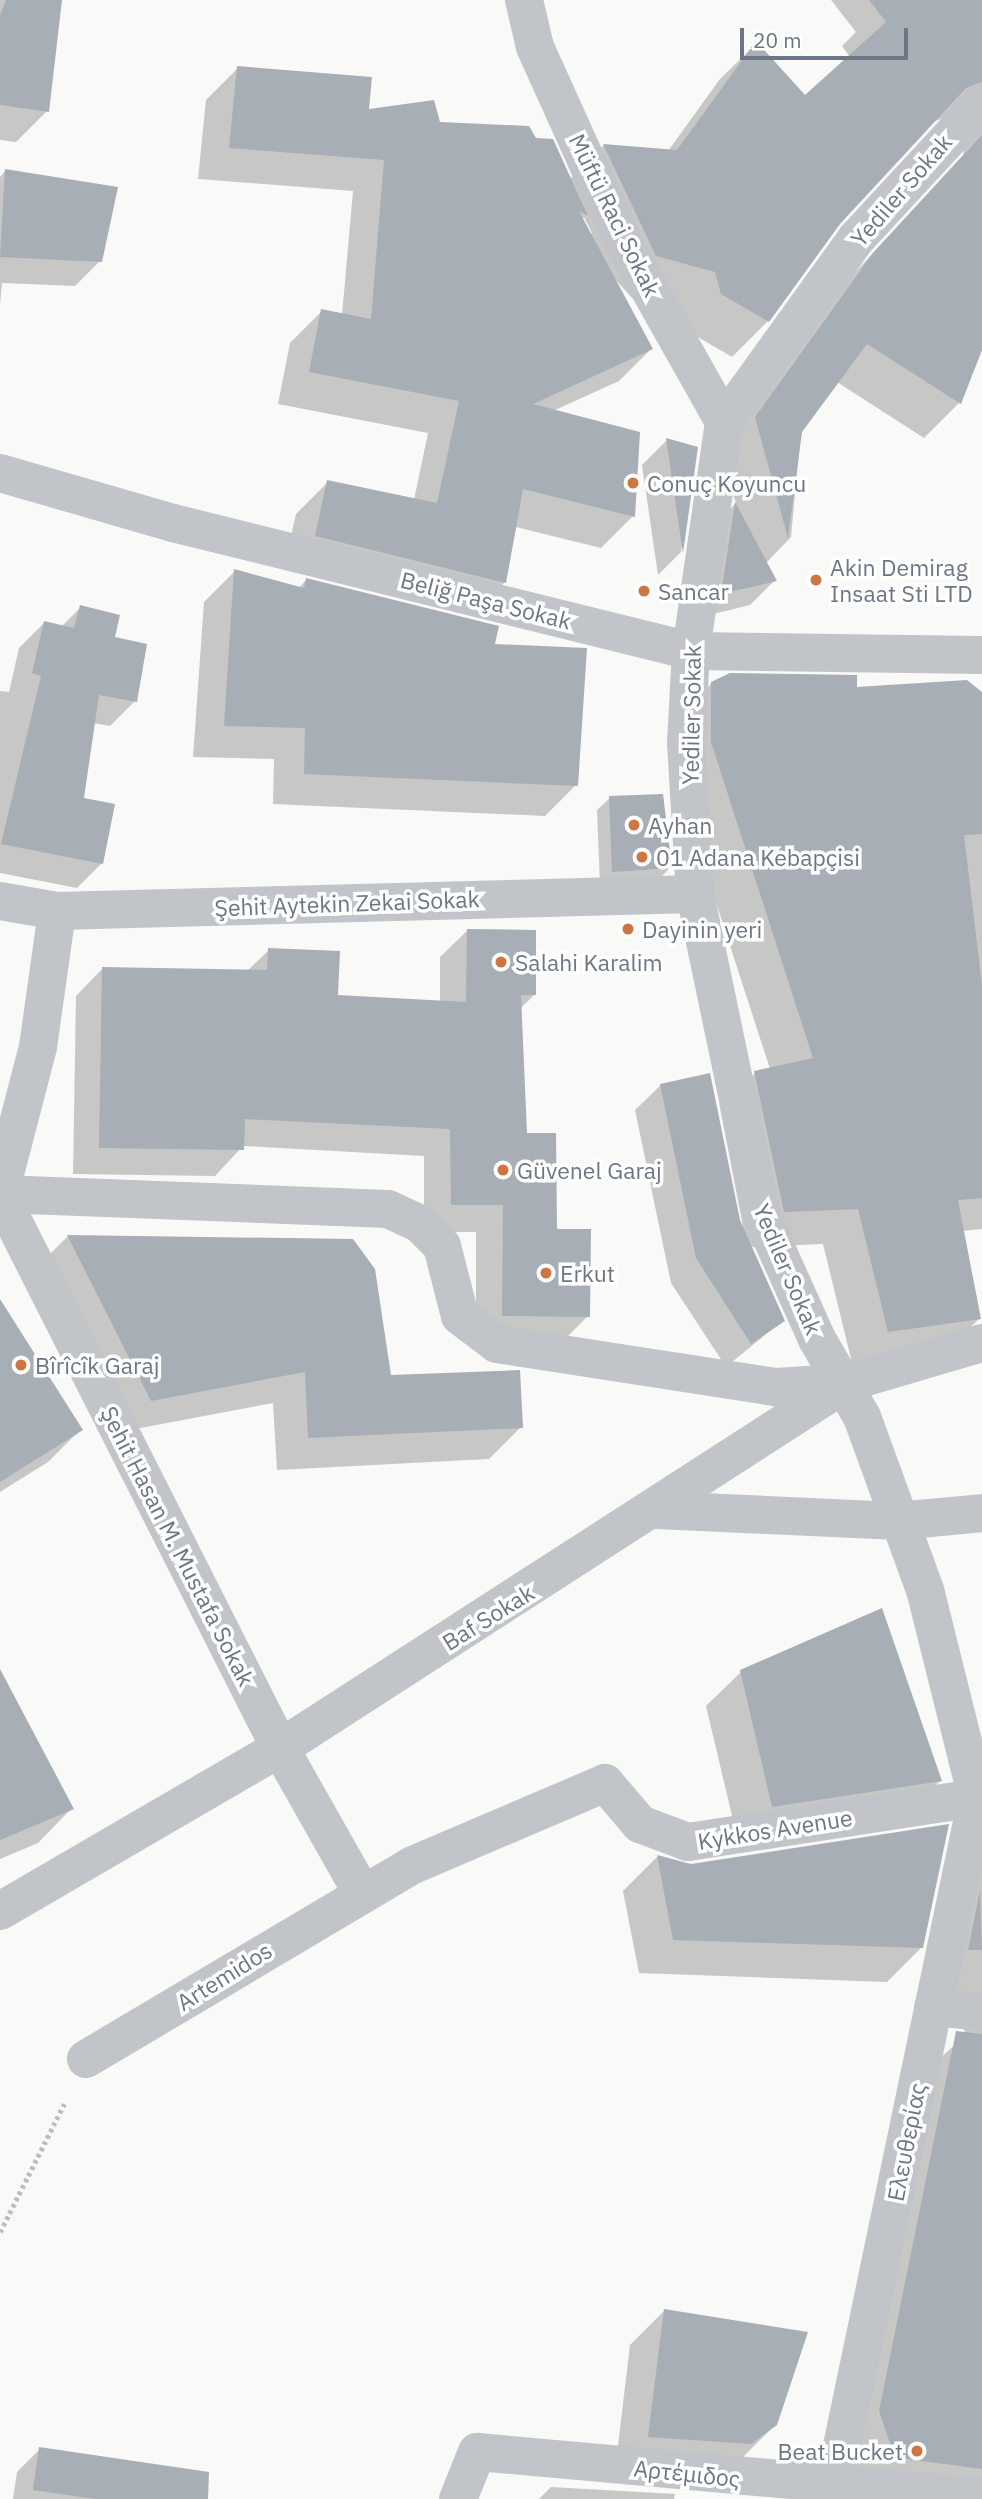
<!DOCTYPE html>
<meta charset="utf-8">
<style>
body{margin:0}
#map{position:relative;width:982px;height:2499px;overflow:hidden;background:#f9f9f7;font-family:"IBM Plex Sans",sans-serif}
div>[style]{position:absolute}
.shadow>*{inset:0;background:#0003}
.building>*{inset:0;background:#a8aeb5}
.path>*{height:4.5px;margin-top:-2.25px;transform-origin:0;background:repeating-linear-gradient(90deg,#bbbdc0 0 3.5px,transparent 0 7px)}
.minor>*{height:38px;margin:-19px;padding:0 19px;transform-origin:19px;border-radius:19px;background:#c1c4c8}
.dots>*{width:19px;height:19px;translate:-50% -50%;box-sizing:border-box;border:4px solid #fff;border-radius:50%}
span{translate:-50% -50%;white-space:nowrap;text-align:center;line-height:1.15;-webkit-text-stroke:7px #fff;paint-order:stroke}
.street-label{font-size:23px;color:#6c7684}
.poi-label{font-size:23px;color:#6c7684}
.left{translate:0 -50%;text-align:left}
.right{translate:-100% -50%;text-align:right}
.scale{position:absolute;left:740px;top:28px;width:168px;height:32px;box-sizing:border-box;border:4px solid #6c7684;border-top:0;padding-left:9px;font-size:21px;line-height:24px;white-space:nowrap;color:#6c7684;-webkit-text-stroke:5px #fff;paint-order:stroke}
</style>
<div id="map">
<div class="shadow">
<i style="clip-path:polygon(0 0,61px 0,47px 111px,16px 142px,0 140px)"></i>
<i style="clip-path:polygon(evenodd,831px 0,982px 0,982px 346px,959px 403px,924px 438px,837px 382px,801px 431px,791px 537px,766px 563px,775px 580px,750px 605px,697px 618px,710px 529px,736px 503px,720px 454px,838px 291px,963px 155px,968px 132px,950px 116px,932px 122px,838px 223px,768px 321px,732px 357px,686px 330px,680px 307px,632px 298px,614px 278px,651px 349px,619px 381px,553px 411px,633px 516px,601px 548px,516px 527px,505px 582px,473px 614px,284px 567px,296px 514px,328px 482px,414px 500px,428px 433px,278px 404px,290px 343px,322px 311px,342px 315px,353px 191px,198px 179px,206px 100px,238px 68px,367px 111px,535px 140px,569px 180px,603px 146px,668px 151px,720px 79px,756px 44px,804px 97px,850px 57px,842px 46px,856px 32px,831px 0,584px 217px,592px 233px,589px 234px,581px 220px,584px 217px)"></i>
<i style="clip-path:polygon(5px 171px,100px 261px,75px 286px,2px 283px,0 306px,0 177px)"></i>
<i style="clip-path:polygon(667px 440px,696px 448px,681px 552px,658px 575px,642px 465px)"></i>
<i style="clip-path:polygon(235px 571px,298px 589px,306px 580px,493px 646px,576px 785px,545px 816px,273px 804px,274px 759px,193px 757px,204px 602px)"></i>
<i style="clip-path:polygon(81px 607px,113px 638px,135px 701px,110px 726px,93px 723px,82px 800px,102px 863px,77px 888px,0 873px,0 691px,9px 692px,19px 648px,44px 623px,61px 627px)"></i>
<i style="clip-path:polygon(712px 683px,982px 694px,982px 1229px,962px 1231px,979px 1319px,943px 1354px,853px 1367px,823px 1244px,750px 1247px,783px 1320px,726px 1367px,671px 1283px,635px 1110px,661px 1085px,744px 1232px,720px 1108px,755px 1073px,770px 1069px,676px 779px,676px 719px)"></i>
<i style="clip-path:polygon(610px 798px,670px 868px,657px 881px,600px 884px,597px 810px)"></i>
<i style="clip-path:polygon(468px 930px,534px 995px,520px 1009px,525px 1135px,588px 1316px,561px 1343px,476px 1342px,476px 1232px,424px 1232px,424px 1156px,243px 1146px,215px 1176px,73px 1174px,76px 996px,103px 968px,247px 971px,269px 950px,336px 996px,440px 1003px,440px 957px)"></i>
<i style="clip-path:polygon(67px 1237px,352px 1240px,390px 1377px,521px 1427px,489px 1459px,277px 1470px,273px 1403px,119px 1432px,36px 1268px)"></i>
<i style="clip-path:polygon(0 1303px,80px 1430px,48px 1462px,0 1492px)"></i>
<i style="clip-path:polygon(741px 1672px,940px 1781px,906px 1815px,738px 1841px,706px 1706px)"></i>
<i style="clip-path:polygon(0 1673px,72px 1808px,38px 1843px,0 1859px)"></i>
<i style="clip-path:polygon(982px 1849px,982px 2499px,858px 2479px,846px 2445px,929px 2068px,967px 2034px,933px 1992px)"></i>
<i style="clip-path:polygon(657px 1857px,691px 1865px,922px 1947px,887px 1982px,639px 1973px,623px 1891px)"></i>
<i style="clip-path:polygon(664px 2311px,776px 2424px,741px 2459px,615px 2471px,630px 2345px)"></i>
<i style="clip-path:polygon(40px 2449px,121px 2499px,13px 2499px,17px 2472px)"></i>
<i style="clip-path:polygon(551px 2487px,675px 2494px,674px 2499px,539px 2499px)"></i>
</div>
<div class="building">
<i style="clip-path:polygon(6px 0,62px 0,49px 112px,0 105px,0 15px)"></i>
<i style="clip-path:polygon(869px 0,982px 0,982px 82px,966px 88px,840px 224px,769px 322px,721px 294px,715px 272px,656px 256px,603px 144px,677px 150px,756px 41px,805px 95px,886px 22px)"></i>
<i style="clip-path:polygon(237px 66px,372px 77px,369px 109px,434px 100px,440px 122px,529px 126px,536px 138px,553px 139px,588px 216px,579px 211px,653px 349px,533px 404px,640px 432px,635px 517px,523px 489px,506px 583px,315px 536px,327px 480px,437px 503px,459px 401px,309px 372px,321px 309px,371px 319px,384px 160px,229px 148px)"></i>
<i style="clip-path:polygon(982px 135px,982px 350px,961px 404px,867px 344px,802px 432px,788px 538px,755px 417px,873px 253px)"></i>
<i style="clip-path:polygon(5px 169px,118px 187px,102px 262px,0 257px)"></i>
<i style="clip-path:polygon(666px 438px,698px 447px,683px 553px)"></i>
<i style="clip-path:polygon(735px 502px,777px 581px,721px 594px)"></i>
<i style="clip-path:polygon(234px 569px,304px 588px,306px 578px,499px 626px,495px 644px,587px 648px,578px 786px,304px 774px,305px 728px,224px 726px)"></i>
<i style="clip-path:polygon(80px 605px,120px 615px,115px 637px,147px 644px,137px 702px,99px 695px,84px 798px,115px 804px,103px 864px,1px 844px,41px 676px,32px 673px,44px 621px,74px 628px)"></i>
<i style="clip-path:polygon(730px 673px,857px 675px,857px 687px,967px 680px,982px 692px,982px 834px,964px 835px,982px 985px,982px 1198px,958px 1200px,981px 1319px,888px 1332px,858px 1209px,784px 1212px,754px 1071px,813px 1058px,711px 742px,711px 682px)"></i>
<i style="clip-path:polygon(663px 794px,672px 868px,612px 872px,609px 796px)"></i>
<i style="clip-path:polygon(467px 929px,536px 930px,536px 995px,521px 995px,527px 1133px,556px 1133px,557px 1229px,591px 1229px,590px 1317px,502px 1316px,503px 1205px,451px 1205px,450px 1129px,245px 1119px,244px 1150px,99px 1148px,102px 967px,267px 970px,268px 948px,340px 951px,338px 995px,466px 1002px)"></i>
<i style="clip-path:polygon(710px 1073px,740px 1220px,785px 1321px,751px 1344px,696px 1258px,660px 1084px)"></i>
<i style="clip-path:polygon(67px 1235px,353px 1239px,375px 1269px,391px 1375px,520px 1370px,523px 1428px,308px 1438px,305px 1372px,151px 1401px)"></i>
<i style="clip-path:polygon(0 1299px,83px 1430px,0 1482px)"></i>
<i style="clip-path:polygon(882px 1608px,942px 1781px,772px 1807px,740px 1670px)"></i>
<i style="clip-path:polygon(0 1669px,74px 1809px,0 1840px)"></i>
<i style="clip-path:polygon(949px 1824px,923px 1948px,673px 1940px,657px 1855px,691px 1864px)"></i>
<i style="clip-path:polygon(980px 1890px,982px 1950px,968px 1950px)"></i>
<i style="clip-path:polygon(956px 2031px,982px 2034px,982px 2469px,907px 2459px,891px 2446px,879px 2411px)"></i>
<i style="clip-path:polygon(664px 2309px,808px 2332px,777px 2425px,751px 2444px,648px 2437px)"></i>
<i style="clip-path:polygon(39px 2447px,209px 2472px,208px 2499px,95px 2499px,33px 2490px)"></i>
</div>
<div class="path">
<i style="left:0;top:2232px;width:145px;rotate:-63.4deg"></i>
</div>
<div class="minor">
<i style="left:524px;top:0;width:48px;rotate:76.8deg"></i>
<i style="left:535px;top:47px;width:218px;rotate:65.7deg"></i>
<i style="left:625px;top:246px;width:202px;rotate:60.6deg"></i>
<i style="left:0;top:473px;width:180px;rotate:16.1deg"></i>
<i style="left:173px;top:523px;width:534px;rotate:13.88deg"></i>
<i style="left:691px;top:651px;width:291px;rotate:0.8deg"></i>
<i style="left:0;top:901px;width:58px;rotate:10deg"></i>
<i style="left:57px;top:911px;width:638px;rotate:-1.53deg"></i>
<i style="left:0;top:1193px;width:151px;rotate:-75.4deg"></i>
<i style="left:38px;top:1047px;width:137px;rotate:-82deg"></i>
<i style="left:0;top:1194px;width:388px;rotate:2.2deg"></i>
<i style="left:388px;top:1209px;width:35px;rotate:25deg"></i>
<i style="left:420px;top:1224px;width:31px;rotate:45deg"></i>
<i style="left:442px;top:1246px;width:72px;rotate:75.6deg"></i>
<i style="left:460px;top:1316px;width:46px;rotate:37.1deg"></i>
<i style="left:497px;top:1344px;width:282px;rotate:8.8deg"></i>
<i style="left:776px;top:1387px;width:61px;rotate:-3.8deg"></i>
<i style="left:0;top:1195px;width:620px;rotate:63.15deg"></i>
<i style="left:280px;top:1748px;width:167px;rotate:60.5deg"></i>
<i style="left:657px;top:1510px;width:241px;rotate:2.6deg"></i>
<i style="left:898px;top:1521px;width:84px;rotate:-5.4deg"></i>
<i style="left:0;top:1911px;width:324px;rotate:-30.2deg"></i>
<i style="left:280px;top:1748px;width:673px;rotate:-32.82deg"></i>
<i style="left:846px;top:1383px;width:142px;rotate:-16.4deg"></i>
<i style="left:933px;top:2007px;width:49px;rotate:5.8deg"></i>
<i style="left:86px;top:2059px;width:380px;rotate:-30.7deg"></i>
<i style="left:413px;top:1865px;width:209px;rotate:-23.1deg"></i>
<i style="left:605px;top:1783px;width:54px;rotate:49.5deg"></i>
<i style="left:640px;top:1824px;width:51px;rotate:20.6deg"></i>
<i style="left:688px;top:1842px;width:297px;rotate:-8.7deg"></i>
<i style="left:458px;top:2499px;width:51px;rotate:-68deg"></i>
<i style="left:477px;top:2452px;width:507px;rotate:5.09deg"></i>
<i style="left:831px;top:2499px;width:716px;rotate:-78.23deg"></i>
<i style="left:977px;top:1798px;width:214px;rotate:-104deg"></i>
<i style="left:925px;top:1590px;width:184px;rotate:-110deg"></i>
<i style="left:862px;top:1417px;width:90px;rotate:-120deg"></i>
<i style="left:817px;top:1339px;width:132px;rotate:-114.2deg"></i>
<i style="left:763px;top:1219px;width:332px;rotate:-101.8deg"></i>
<i style="left:695px;top:894px;width:151px;rotate:-93.4deg"></i>
<i style="left:686px;top:743px;width:92px;rotate:-86.9deg"></i>
<i style="left:691px;top:651px;width:231px;rotate:-81.8deg"></i>
<i style="left:724px;top:422px;width:226px;rotate:-54.2deg"></i>
<i style="left:856px;top:239px;width:185px;rotate:-47.2deg"></i>
</div>
<div class="dots">
<i style="left:633px;top:483px;background:#ce7542"></i>
<i style="left:816px;top:580px;background:#ce7542"></i>
<i style="left:644px;top:591px;background:#ce7542"></i>
<i style="left:634px;top:825px;background:#ce7542"></i>
<i style="left:642px;top:857px;background:#ce7542"></i>
<i style="left:628px;top:929px;background:#ce7542"></i>
<i style="left:501px;top:962px;background:#ce7542"></i>
<i style="left:503px;top:1170px;background:#ce7542"></i>
<i style="left:546px;top:1273px;background:#ce7542"></i>
<i style="left:21px;top:1365px;background:#ce7542"></i>
<i style="left:917px;top:2451px;background:#ce7542"></i>
</div>
<div class="street-label">
<span style="left:901px;top:190px;rotate:-49deg">Yediler Sokak</span>
<span style="left:615px;top:215px;rotate:64deg">Müftü Raci Sokak</span>
<span style="left:486px;top:600px;rotate:14deg">Beliğ Paşa Sokak</span>
<span style="left:691px;top:715px;rotate:-89deg">Yediler Sokak</span>
<span style="left:347px;top:903px;rotate:-2deg">Şehit Aytekin Zekai Sokak</span>
<span style="left:788px;top:1269px;rotate:67deg">Yediler Sokak</span>
<span style="left:178px;top:1546px;rotate:63deg">Şehit Hasan M. Mustafa Sokak</span>
<span style="left:488px;top:1617px;rotate:-32deg">Baf Sokak</span>
<span style="left:775px;top:1829px;rotate:-9deg">Kykkos Avenue</span>
<span style="left:224px;top:1976px;rotate:-32deg">Artemidos</span>
<span style="left:906px;top:2142px;rotate:-79deg">Ελευθερίας</span>
<span style="left:687px;top:2473px;rotate:6deg">Αρτέμιδος</span>
</div>
<div class="poi-label">
<span class="left" style="left:647px;top:483px">Conuç Koyuncu</span>
<span class="left" style="left:830px;top:580px">Akin Demirag<br>Insaat Sti LTD</span>
<span class="left" style="left:658px;top:591px">Sancar</span>
<span class="left" style="left:648px;top:825px">Ayhan</span>
<span class="left" style="left:656px;top:857px">01 Adana Kebapçisi</span>
<span class="left" style="left:642px;top:929px">Dayinin yeri</span>
<span class="left" style="left:515px;top:962px">Salahi Karalim</span>
<span class="left" style="left:517px;top:1170px">Güvenel Garaj</span>
<span class="left" style="left:560px;top:1273px">Erkut</span>
<span class="left" style="left:35px;top:1365px">Bîrîcîk Garaj</span>
<span class="right" style="left:903px;top:2451px">Beat Bucket</span>
</div>
<div class="scale">20 m</div>
</div>
